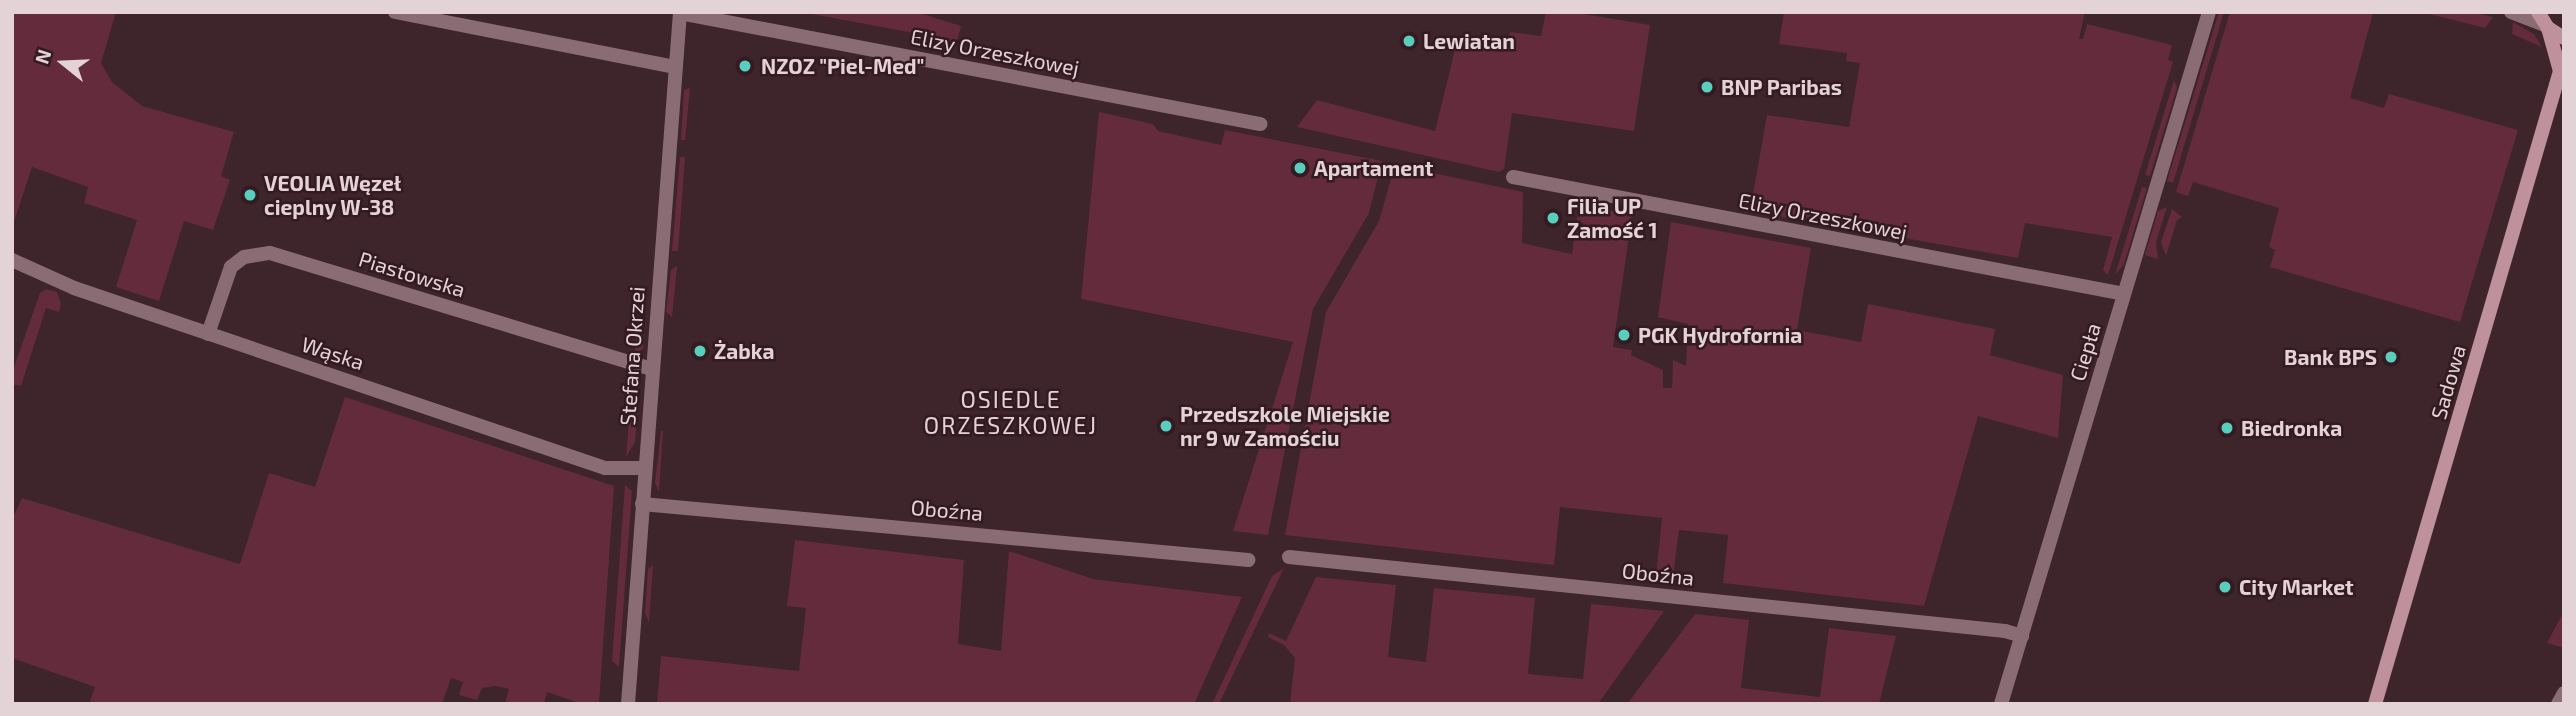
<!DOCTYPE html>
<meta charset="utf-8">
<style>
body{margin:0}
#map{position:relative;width:2576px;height:716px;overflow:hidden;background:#3e242b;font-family:"Exo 2",sans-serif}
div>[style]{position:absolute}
.green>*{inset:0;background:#632b3c}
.minor>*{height:14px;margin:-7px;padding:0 7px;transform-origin:7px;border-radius:7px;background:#8a6d74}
.tertiary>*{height:14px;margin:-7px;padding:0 7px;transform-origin:7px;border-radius:7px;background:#8a6d74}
.secondary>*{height:14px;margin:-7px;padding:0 7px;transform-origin:7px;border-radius:7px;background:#bf919c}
.dots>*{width:19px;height:19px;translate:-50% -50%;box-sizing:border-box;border:4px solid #331b21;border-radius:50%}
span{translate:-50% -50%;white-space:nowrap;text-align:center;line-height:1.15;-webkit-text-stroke:5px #331b21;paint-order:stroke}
.poi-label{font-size:21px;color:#e4d3d6;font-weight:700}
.left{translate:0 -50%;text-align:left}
.right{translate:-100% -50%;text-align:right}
.street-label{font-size:21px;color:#e4d3d6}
.neighbourhood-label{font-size:23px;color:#e4d3d6;letter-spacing:2px}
.frame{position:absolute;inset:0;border:14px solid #e4d3d6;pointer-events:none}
.north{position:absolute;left:28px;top:28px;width:70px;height:70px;-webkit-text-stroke:5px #331b21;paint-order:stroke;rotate:288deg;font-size:19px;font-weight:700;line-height:28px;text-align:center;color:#e4d3d6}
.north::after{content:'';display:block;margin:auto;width:24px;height:32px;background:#e4d3d6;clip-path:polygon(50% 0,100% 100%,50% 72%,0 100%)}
</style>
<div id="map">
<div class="green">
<i style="clip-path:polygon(12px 12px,116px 12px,101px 63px,112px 82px,142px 106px,234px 132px,221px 176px,230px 180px,213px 230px,184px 221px,159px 301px,116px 287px,137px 220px,84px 203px,88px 187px,32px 167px,12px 228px)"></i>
<i style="clip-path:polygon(801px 12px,916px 12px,961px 26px,957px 41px)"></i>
<i style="clip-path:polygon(1546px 12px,1572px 12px,1650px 25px,1634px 131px,1512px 113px,1504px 169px,1499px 172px,1297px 127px,1317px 100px,1435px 131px,1458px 37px,1508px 44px,1510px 32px,1541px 36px)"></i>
<i style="clip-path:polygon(1784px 12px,2085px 12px,2079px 39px,2083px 39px,2087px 24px,2172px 45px,2168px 60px,2173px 62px,2108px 275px,2103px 270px,2112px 237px,2025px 223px,2018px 258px,1750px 211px,1767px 115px,1849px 127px,1860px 63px,1846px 61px,1847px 53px,1779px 44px)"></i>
<i style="clip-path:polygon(2219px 12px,2224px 12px,2173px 183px,2167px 181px)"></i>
<i style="clip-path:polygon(2230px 12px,2373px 13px,2350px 98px,2384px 108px,2389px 94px,2518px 130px,2460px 322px,2270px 267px,2275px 250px,2269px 247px,2279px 208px,2193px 182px,2188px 196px,2176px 192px)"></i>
<i style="clip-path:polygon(2421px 12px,2472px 12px,2493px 17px,2485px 28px)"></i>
<i style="clip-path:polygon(2513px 22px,2534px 34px,2542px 47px,2512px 34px)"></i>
<i style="clip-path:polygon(2174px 80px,2177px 88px,2150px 176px,2145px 175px)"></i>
<i style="clip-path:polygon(690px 88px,685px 140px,681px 140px,684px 90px)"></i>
<i style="clip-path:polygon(1099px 112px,1153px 124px,1158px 131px,1221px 145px,1225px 130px,1382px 161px,1369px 213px,1313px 309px,1268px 535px,1233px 531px,1293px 342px,1081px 299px)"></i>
<i style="clip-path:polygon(680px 157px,685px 157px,678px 251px,672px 251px)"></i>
<i style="clip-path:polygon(1395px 165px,1523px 192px,1522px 243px,1572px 254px,1579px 204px,1632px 215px,1613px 347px,1632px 350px,1631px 355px,1663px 370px,1663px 388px,1672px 388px,1673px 360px,1686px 366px,1688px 324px,1658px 317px,1671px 222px,1811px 248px,1797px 330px,1861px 342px,1868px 304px,1995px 329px,1990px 355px,2063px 375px,2058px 438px,1978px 416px,1924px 606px,1723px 583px,1728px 535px,1679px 530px,1673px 577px,1656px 576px,1662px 518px,1560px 507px,1554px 565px,1285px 535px,1326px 312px,1379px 221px)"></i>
<i style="clip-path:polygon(2142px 187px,2147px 188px,2124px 264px,2115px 275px)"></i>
<i style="clip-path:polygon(2167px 207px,2156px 242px,2158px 259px,2145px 255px,2158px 211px)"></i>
<i style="clip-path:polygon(2172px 209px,2182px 217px,2177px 220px,2166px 256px,2161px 242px)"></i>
<i style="clip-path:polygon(677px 266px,677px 267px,672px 317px,666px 312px,671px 270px)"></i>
<i style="clip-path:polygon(46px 289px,57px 292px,61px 304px,59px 312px,46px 308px,21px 386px,12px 384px,12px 373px,40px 293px)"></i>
<i style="clip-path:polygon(638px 326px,644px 336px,643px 348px,634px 357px)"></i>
<i style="clip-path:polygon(633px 372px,640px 381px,635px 442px,626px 457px)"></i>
<i style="clip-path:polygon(345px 397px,614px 486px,599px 704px,582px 704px,547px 692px,544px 704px,505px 704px,509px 689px,496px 686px,482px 688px,477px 700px,459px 695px,463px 682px,451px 678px,442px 704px,89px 704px,95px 687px,12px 658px,12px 519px,22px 498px,240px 564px,269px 473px,315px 487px)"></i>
<i style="clip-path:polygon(661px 431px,663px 431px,659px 492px,655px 483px)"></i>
<i style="clip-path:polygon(625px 485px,632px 491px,619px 667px,612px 661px)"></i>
<i style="clip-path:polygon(795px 540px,964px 560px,958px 644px,1001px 651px,1009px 551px,1093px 579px,1242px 597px,1194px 704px,657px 704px,661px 656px,799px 671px,806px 608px,787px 606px)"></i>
<i style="clip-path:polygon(653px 565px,649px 623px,645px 613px,648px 569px)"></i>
<i style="clip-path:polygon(1284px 568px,1219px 704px,1212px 704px,1272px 576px)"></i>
<i style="clip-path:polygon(1316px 577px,1396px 585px,1388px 657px,1426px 662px,1434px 588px,1535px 598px,1528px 674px,1583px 679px,1591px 604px,1664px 611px,1598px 704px,1290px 704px,1295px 658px,1284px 645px,1268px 637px,1269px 633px,1286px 641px)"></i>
<i style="clip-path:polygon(2564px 611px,2564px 648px,2547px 643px)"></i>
<i style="clip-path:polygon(1695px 614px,1749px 620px,1741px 688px,1820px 697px,1829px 628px,1896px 636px,1879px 704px,1627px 704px)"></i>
</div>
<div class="minor">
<i style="left:395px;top:12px;width:286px;rotate:11.1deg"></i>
<i style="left:680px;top:13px;width:591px;rotate:10.83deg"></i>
<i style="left:1513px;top:177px;width:622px;rotate:10.84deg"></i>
<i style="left:12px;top:260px;width:68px;rotate:24.3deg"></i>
<i style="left:74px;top:288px;width:561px;rotate:18.73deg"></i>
<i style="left:605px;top:468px;width:39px"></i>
<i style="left:208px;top:334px;width:71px;rotate:-71.1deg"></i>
<i style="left:231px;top:267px;width:16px;rotate:-38deg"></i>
<i style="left:244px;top:257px;width:26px;rotate:-9deg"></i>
<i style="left:270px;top:253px;width:398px;rotate:16.9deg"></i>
<i style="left:642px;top:504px;width:609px;rotate:5.28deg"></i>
<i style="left:1289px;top:557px;width:720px;rotate:5.9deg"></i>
<i style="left:2005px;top:631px;width:18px;rotate:16deg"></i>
<i style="left:628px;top:704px;width:694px;rotate:-85.7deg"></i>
<i style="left:2001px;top:704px;width:723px;rotate:-73.27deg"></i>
<i style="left:2558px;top:704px;width:13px;rotate:-61deg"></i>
</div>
<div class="tertiary">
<i style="left:2511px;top:12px;width:36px;rotate:21deg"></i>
</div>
<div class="secondary">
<i style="left:2538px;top:12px;width:19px;rotate:58deg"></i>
<i style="left:2548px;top:28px;width:19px;rotate:32deg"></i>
<i style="left:2375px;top:704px;width:659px;rotate:-73.71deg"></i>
<i style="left:2560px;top:71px;width:45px;rotate:-105.6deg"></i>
</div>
<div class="dots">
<i style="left:1409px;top:41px;background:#5acebe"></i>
<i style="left:745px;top:66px;background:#5acebe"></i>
<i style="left:1707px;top:87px;background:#5acebe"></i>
<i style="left:1300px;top:168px;background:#5acebe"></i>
<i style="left:250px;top:195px;background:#5acebe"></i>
<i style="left:1553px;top:218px;background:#5acebe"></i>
<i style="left:1624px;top:335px;background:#5acebe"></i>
<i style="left:700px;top:351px;background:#5acebe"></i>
<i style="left:2391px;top:357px;background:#5acebe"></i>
<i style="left:1166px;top:426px;background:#5acebe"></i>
<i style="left:2227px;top:428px;background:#5acebe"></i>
<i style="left:2225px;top:587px;background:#5acebe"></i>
</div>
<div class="poi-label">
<span class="left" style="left:1423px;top:41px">Lewiatan</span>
<span class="left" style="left:761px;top:66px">NZOZ "Piel-Med"</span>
<span class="left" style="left:1721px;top:87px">BNP Paribas</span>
<span class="left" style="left:1314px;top:168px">Apartament</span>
<span class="left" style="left:264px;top:195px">VEOLIA Węzeł<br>cieplny W-38</span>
<span class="left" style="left:1567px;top:218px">Filia UP<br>Zamość 1</span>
<span class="left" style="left:1638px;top:335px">PGK Hydrofornia</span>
<span class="left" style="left:714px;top:351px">Żabka</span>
<span class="right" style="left:2377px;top:357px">Bank BPS</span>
<span class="left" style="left:1180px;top:426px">Przedszkole Miejskie<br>nr 9 w Zamościu</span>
<span class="left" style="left:2241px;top:428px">Biedronka</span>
<span class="left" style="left:2239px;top:587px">City Market</span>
</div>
<div class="street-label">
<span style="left:995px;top:52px;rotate:11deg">Elizy Orzeszkowej</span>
<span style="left:1823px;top:216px;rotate:11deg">Elizy Orzeszkowej</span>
<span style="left:412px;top:274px;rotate:17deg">Piastowska</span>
<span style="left:2085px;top:352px;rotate:-73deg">Ciepła</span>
<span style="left:333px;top:353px;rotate:18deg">Wąska</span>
<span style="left:632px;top:356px;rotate:-86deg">Stefana Okrzei</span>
<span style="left:2448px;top:382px;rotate:-74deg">Sadowa</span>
<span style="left:947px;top:510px;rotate:5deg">Oboźna</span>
<span style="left:1658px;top:574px;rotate:6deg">Oboźna</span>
</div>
<div class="neighbourhood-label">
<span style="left:1011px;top:412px">OSIEDLE<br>ORZESZKOWEJ</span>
</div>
<div class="frame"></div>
<div class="north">N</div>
</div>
